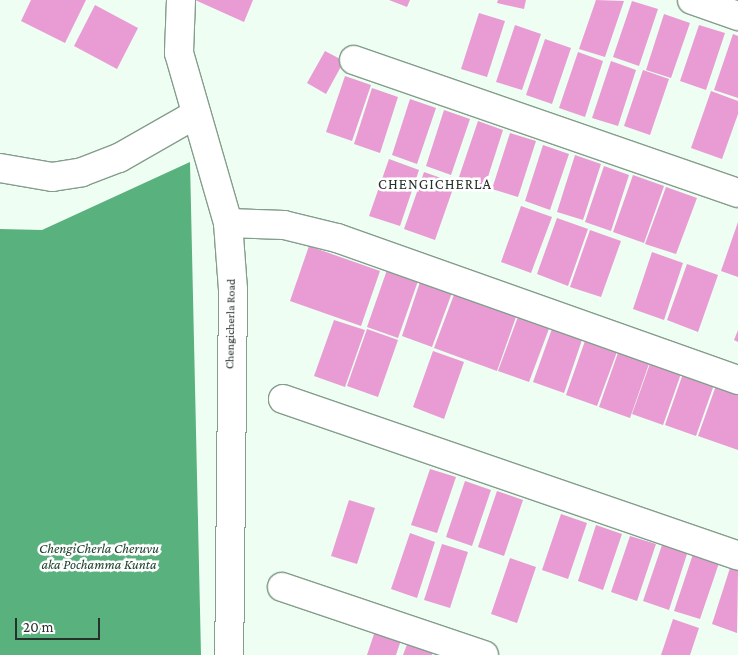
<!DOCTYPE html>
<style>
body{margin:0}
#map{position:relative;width:738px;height:655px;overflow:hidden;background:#eefef3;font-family:"Crimson Pro",serif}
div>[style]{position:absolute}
.water>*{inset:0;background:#59b17e}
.building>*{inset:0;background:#e89cd3}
.roads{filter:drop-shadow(1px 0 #849d8c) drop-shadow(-1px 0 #849d8c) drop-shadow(0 1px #849d8c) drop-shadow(0 -1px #849d8c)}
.minor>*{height:28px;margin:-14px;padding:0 14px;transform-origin:14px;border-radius:14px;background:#fff}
span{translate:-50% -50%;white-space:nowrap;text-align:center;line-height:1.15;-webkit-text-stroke:5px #fff;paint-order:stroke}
.street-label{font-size:12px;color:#27312b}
.water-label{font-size:14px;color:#1b412b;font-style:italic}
.quarter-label{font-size:15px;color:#27312b;letter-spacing:1px}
.scale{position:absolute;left:15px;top:618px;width:85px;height:22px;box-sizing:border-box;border:2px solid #27312b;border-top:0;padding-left:6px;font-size:15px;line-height:18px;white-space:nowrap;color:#27312b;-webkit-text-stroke:4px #fff;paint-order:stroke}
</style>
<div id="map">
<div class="water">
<i style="clip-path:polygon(190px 162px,201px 655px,0 655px,0 229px,42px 230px)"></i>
</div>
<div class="building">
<i style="clip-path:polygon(31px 0,86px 0,65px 43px,21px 21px)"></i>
<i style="clip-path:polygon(195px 0,253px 0,244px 22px)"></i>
<i style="clip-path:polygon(389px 0,410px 0,407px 7px)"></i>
<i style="clip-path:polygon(498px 0,526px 0,524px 9px,497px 3px)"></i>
<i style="clip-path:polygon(596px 0,624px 1px,605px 57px,579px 49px)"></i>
<i style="clip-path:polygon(632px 1px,658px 9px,639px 66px,613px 57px)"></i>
<i style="clip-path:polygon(95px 5px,138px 28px,117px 69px,74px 46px)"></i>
<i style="clip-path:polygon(479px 13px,505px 21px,487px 77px,461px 69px)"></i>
<i style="clip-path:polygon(664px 14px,690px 23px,671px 78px,646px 70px)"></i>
<i style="clip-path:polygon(515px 25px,541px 34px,522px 90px,496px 82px)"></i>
<i style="clip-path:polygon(699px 25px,725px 33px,706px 90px,680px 81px)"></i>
<i style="clip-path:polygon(733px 34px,738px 36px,738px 98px,714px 90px)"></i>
<i style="clip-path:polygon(545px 39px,571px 48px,552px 104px,526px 95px)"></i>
<i style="clip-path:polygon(325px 51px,344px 61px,326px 94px,307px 83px)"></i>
<i style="clip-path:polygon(578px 52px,603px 61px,585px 117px,559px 108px)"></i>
<i style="clip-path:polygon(611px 61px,636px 70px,618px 126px,592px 118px)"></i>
<i style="clip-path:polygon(643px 70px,669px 79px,650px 135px,624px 126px)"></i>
<i style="clip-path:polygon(345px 76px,371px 85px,352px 141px,326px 132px)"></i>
<i style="clip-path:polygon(372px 88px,398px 97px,380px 153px,354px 144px)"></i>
<i style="clip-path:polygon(711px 91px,738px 101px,738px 114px,722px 159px,691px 148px)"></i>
<i style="clip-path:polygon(410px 99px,436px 108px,417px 164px,392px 155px)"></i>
<i style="clip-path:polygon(444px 110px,470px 119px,451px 175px,426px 166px)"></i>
<i style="clip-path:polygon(478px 121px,503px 130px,485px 186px,459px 177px)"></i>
<i style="clip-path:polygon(510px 133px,536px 141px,518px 197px,492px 189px)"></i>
<i style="clip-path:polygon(543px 145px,569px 154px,550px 210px,525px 201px)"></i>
<i style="clip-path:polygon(575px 155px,601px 164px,583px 220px,557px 212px)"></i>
<i style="clip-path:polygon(389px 159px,419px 170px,400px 226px,369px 216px)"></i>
<i style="clip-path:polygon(604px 166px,629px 175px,611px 231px,585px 222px)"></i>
<i style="clip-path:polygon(424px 172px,455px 183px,435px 240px,404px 229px)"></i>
<i style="clip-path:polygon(633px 175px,664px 186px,644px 243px,613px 232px)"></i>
<i style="clip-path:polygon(666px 187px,697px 198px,676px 254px,645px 244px)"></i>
<i style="clip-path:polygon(521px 206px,552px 217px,531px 273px,501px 262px)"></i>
<i style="clip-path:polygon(557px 218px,588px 229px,568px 286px,537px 274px)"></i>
<i style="clip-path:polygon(738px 222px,738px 277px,721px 271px)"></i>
<i style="clip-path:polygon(590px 230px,621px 241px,601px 297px,570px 287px)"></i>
<i style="clip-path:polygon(309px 246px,380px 271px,361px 326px,290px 301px)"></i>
<i style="clip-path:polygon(652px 252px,683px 263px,664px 320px,633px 309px)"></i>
<i style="clip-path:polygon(687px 264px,718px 275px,698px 332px,667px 320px)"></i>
<i style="clip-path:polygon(387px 270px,418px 281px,398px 338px,367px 327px)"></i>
<i style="clip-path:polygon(421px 279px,453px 290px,432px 347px,402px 336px)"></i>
<i style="clip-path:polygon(455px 292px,517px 314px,497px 371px,434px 348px)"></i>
<i style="clip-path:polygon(519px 314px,550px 326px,529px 382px,498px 371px)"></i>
<i style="clip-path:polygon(334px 320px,365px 330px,345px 387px,314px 376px)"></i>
<i style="clip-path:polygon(553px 326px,583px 337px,564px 393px,533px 382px)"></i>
<i style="clip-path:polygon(367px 329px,398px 340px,378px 397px,347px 386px)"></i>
<i style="clip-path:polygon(738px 330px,738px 342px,734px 340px)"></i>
<i style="clip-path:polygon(586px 338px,618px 349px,597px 406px,566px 395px)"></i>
<i style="clip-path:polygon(619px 350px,650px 361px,630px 418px,599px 407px)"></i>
<i style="clip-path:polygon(433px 351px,464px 362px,444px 419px,413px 407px)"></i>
<i style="clip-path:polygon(652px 358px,683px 368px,663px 425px,632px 414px)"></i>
<i style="clip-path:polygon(685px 368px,716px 379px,696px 436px,665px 425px)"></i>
<i style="clip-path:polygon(718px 380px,738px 387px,738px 450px,698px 436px)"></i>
<i style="clip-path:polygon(430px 469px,456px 477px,437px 533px,411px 525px)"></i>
<i style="clip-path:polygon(465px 481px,491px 490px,472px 546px,446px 537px)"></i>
<i style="clip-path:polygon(497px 491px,523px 500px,504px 556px,478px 547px)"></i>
<i style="clip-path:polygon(349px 500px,375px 508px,357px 564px,331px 556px)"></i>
<i style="clip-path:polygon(561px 514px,587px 523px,568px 579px,542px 570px)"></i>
<i style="clip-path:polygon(596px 525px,622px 534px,603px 590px,578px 581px)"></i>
<i style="clip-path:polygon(410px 533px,435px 542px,417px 598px,391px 589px)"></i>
<i style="clip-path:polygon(630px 536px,656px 544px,637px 601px,611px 592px)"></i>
<i style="clip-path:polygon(442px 544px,468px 552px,450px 608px,424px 600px)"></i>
<i style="clip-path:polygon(662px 545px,687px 554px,669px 610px,643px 601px)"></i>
<i style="clip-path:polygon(693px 554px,719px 563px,700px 619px,674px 611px)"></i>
<i style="clip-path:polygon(510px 558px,536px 567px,517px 623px,491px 614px)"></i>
<i style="clip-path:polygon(730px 568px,738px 570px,737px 633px,712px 624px)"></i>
<i style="clip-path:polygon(673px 619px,699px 628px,690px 655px,661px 655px)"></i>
<i style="clip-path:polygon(377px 625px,403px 634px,396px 655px,367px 655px)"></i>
<i style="clip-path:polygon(409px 639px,434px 647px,432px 655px,403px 655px)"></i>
</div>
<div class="roads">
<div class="minor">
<i style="left:181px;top:0;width:53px;rotate:92.2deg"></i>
<i style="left:179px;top:53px;width:177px;rotate:73.9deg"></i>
<i style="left:228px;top:223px;width:67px;rotate:85.7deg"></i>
<i style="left:233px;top:290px;width:365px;rotate:90.6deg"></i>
<i style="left:692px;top:0;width:49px;rotate:19.2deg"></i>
<i style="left:354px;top:60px;width:406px;rotate:19.1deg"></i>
<i style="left:0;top:168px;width:53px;rotate:9.8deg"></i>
<i style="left:52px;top:177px;width:30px;rotate:-9deg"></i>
<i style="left:82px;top:172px;width:40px;rotate:-21deg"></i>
<i style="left:119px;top:158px;width:89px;rotate:-29.7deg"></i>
<i style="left:228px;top:223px;width:56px;rotate:2deg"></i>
<i style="left:284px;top:225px;width:55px;rotate:13.8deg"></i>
<i style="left:337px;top:238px;width:425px;rotate:19.5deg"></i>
<i style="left:283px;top:399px;width:481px;rotate:19deg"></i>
<i style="left:282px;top:587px;width:213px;rotate:18.6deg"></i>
</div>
</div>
<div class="street-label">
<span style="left:231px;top:324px;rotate:-89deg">Chengicherla Road</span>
</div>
<div class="water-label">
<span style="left:99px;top:556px">ChengiCherla Cheruvu<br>aka Pochamma Kunta</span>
</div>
<div class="quarter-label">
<span style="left:435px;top:185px">CHENGICHERLA</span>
</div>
<div class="scale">20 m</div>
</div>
